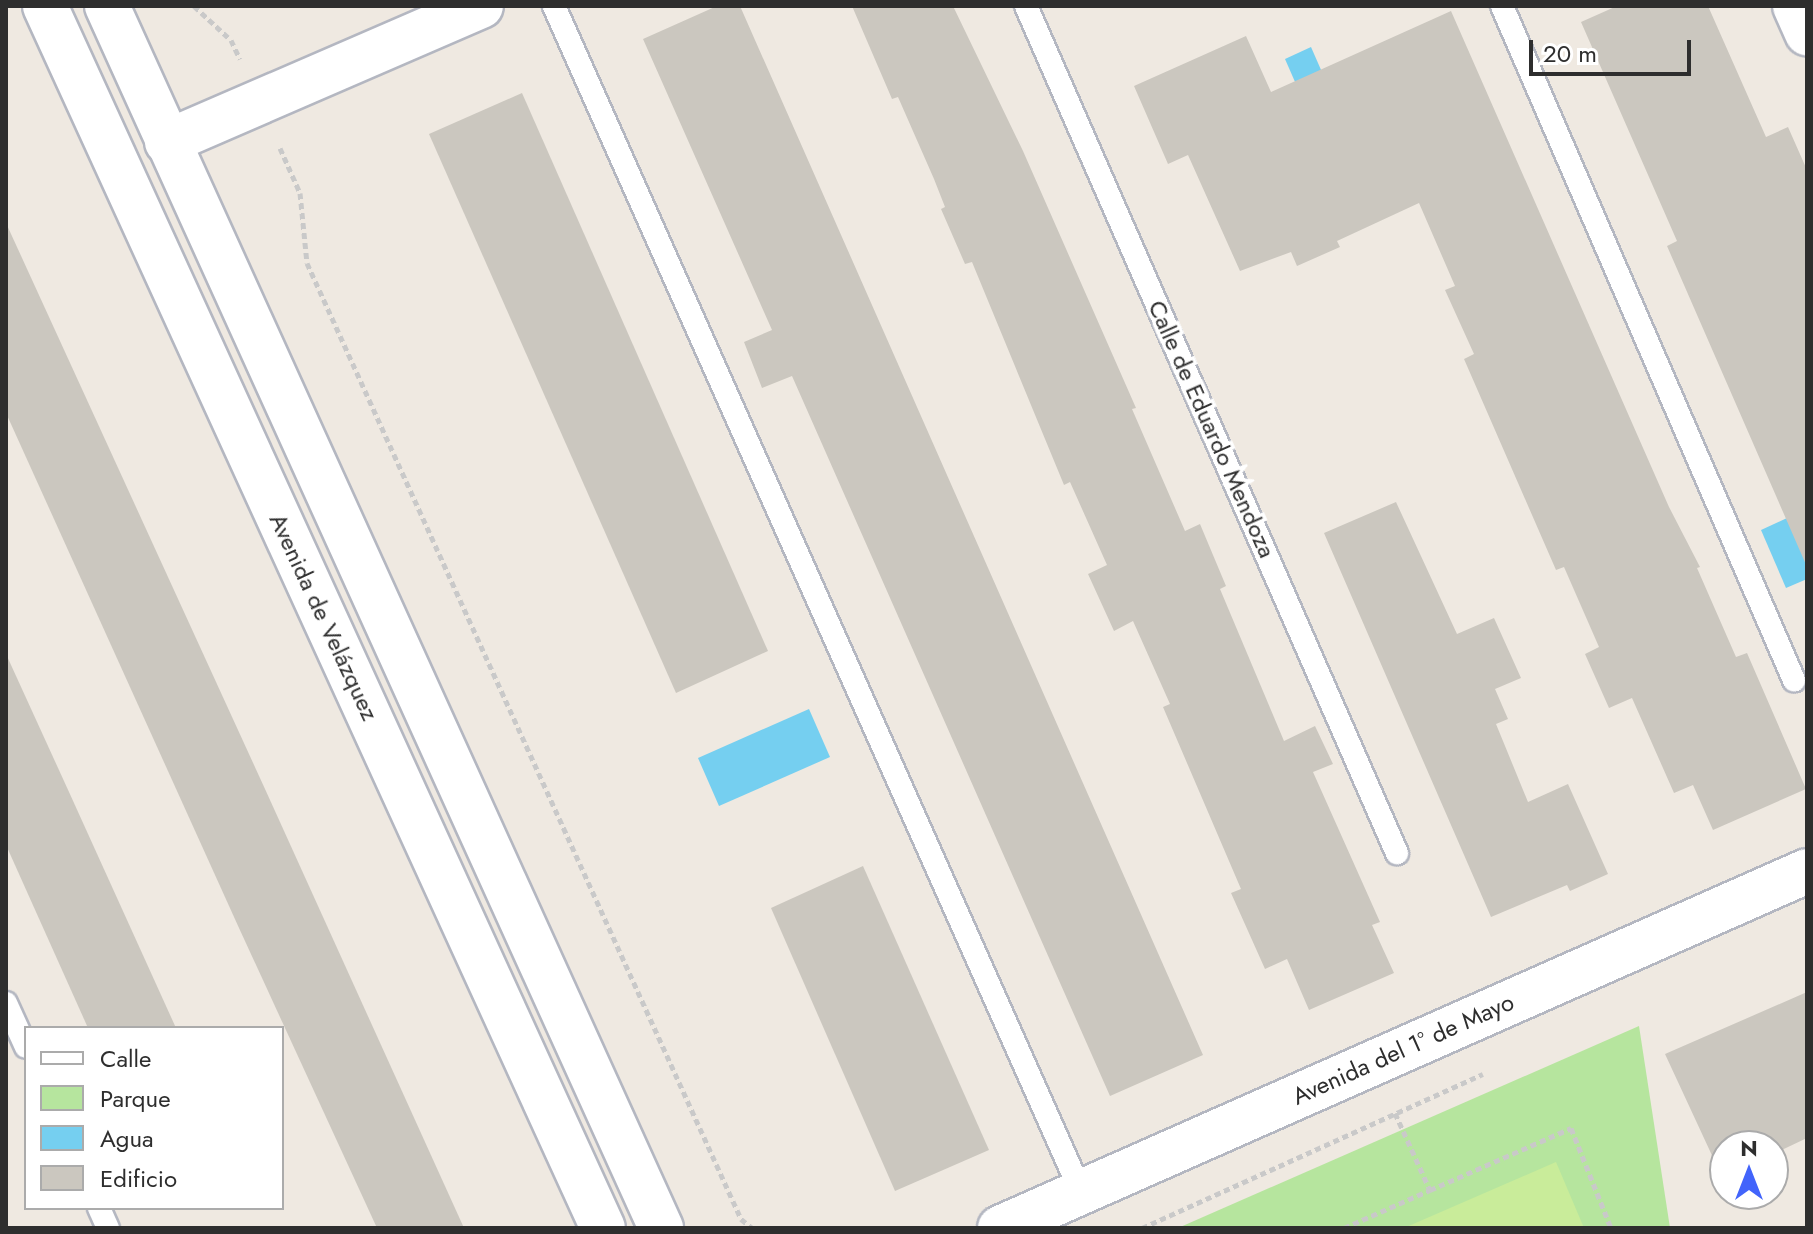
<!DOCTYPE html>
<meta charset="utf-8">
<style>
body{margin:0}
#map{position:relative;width:1813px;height:1234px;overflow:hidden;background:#efe9e1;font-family:Jost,sans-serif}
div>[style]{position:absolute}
.green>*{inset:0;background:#b6e59e}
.pitch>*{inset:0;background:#c9ec9a}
.water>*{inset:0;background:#75cff0}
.building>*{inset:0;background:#cbc7bf}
.path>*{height:5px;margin-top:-2.5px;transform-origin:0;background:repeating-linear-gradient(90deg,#c9c9c9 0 6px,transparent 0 10px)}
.roads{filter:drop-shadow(2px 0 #b4b7c1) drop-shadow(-2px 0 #b4b7c1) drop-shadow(0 2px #b4b7c1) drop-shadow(0 -2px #b4b7c1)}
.lane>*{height:22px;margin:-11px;padding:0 11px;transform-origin:11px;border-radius:11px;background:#fff}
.street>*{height:44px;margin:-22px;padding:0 22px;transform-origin:22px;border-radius:22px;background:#fff}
.secondary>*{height:44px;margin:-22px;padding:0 22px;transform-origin:22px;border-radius:22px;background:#fff}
span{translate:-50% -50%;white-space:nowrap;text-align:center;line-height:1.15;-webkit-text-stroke:7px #fff;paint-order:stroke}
.street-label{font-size:24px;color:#2e2e2e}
.frame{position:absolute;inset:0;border:8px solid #2e2e2e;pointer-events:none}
.legend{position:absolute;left:24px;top:1026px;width:260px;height:184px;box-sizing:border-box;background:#fff;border:2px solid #ababab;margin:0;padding:10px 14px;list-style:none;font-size:24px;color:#2e2e2e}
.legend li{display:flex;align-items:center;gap:16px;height:40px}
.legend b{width:40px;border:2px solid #ababab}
.north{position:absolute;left:1709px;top:1130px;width:80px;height:80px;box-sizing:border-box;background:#fff;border:2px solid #ababab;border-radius:50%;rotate:0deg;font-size:22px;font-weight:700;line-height:32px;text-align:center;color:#2e2e2e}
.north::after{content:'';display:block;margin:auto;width:28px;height:36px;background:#4264fb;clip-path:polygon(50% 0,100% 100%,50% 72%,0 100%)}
.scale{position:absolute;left:1529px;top:40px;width:162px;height:36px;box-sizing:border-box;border:4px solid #2e2e2e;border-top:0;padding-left:10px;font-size:24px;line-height:28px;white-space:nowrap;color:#2e2e2e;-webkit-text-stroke:6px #fff;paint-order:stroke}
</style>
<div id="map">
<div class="green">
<i style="clip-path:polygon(1639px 1026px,1670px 1228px,1178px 1228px)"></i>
</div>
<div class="pitch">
<i style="clip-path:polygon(1556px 1162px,1584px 1228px,1404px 1228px)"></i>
</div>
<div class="water">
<i style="clip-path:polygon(1311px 47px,1339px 111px,1313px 123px,1285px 59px)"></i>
<i style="clip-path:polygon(1787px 518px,1807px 565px,1807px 579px,1786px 588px,1761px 530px)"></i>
<i style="clip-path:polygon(809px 709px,830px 757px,719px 806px,698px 758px)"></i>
</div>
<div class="building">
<i style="clip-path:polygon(717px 6px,740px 6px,1203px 1055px,1110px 1096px,792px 376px,762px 388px,744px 342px,772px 330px,643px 39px)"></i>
<i style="clip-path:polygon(852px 6px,953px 6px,1023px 151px,1136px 408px,1132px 409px,1185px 531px,1200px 524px,1226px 586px,1220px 589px,1284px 741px,1315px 726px,1333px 764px,1313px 772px,1380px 922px,1372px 925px,1394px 973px,1309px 1010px,1287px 959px,1265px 969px,1231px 893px,1241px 889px,1163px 707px,1170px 704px,1133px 621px,1114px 631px,1088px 574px,1107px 565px,1070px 482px,1064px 485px,972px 262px,965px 264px,941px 209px,945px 207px,934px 179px,898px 97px,892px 99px)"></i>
<i style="clip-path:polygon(1617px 6px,1708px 6px,1766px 137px,1788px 127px,1807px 170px,1807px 567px,1667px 246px,1677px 241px,1581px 22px)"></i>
<i style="clip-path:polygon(1451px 11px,1669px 507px,1700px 567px,1697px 568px,1736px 657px,1747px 653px,1806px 789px,1713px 830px,1693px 785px,1674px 793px,1632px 698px,1609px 708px,1585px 654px,1599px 647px,1564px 567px,1556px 570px,1464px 359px,1474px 354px,1445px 290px,1455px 286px,1419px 203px,1337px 241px,1340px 247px,1297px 266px,1291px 252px,1240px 271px,1188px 155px,1168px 164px,1134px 86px,1246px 36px,1271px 92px)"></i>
<i style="clip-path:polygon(522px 93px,768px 651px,676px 693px,429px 134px)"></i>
<i style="clip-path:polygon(6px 223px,265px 789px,464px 1228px,377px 1228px,239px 928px,6px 413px)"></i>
<i style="clip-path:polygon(1396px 502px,1457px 634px,1494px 618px,1521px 678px,1495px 689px,1508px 719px,1496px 724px,1528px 802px,1568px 784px,1608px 874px,1570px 891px,1567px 885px,1491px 917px,1324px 533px)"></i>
<i style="clip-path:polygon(6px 654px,69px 792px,176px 1028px,88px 1028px,6px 845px)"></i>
<i style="clip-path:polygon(863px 866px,989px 1150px,895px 1191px,771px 908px)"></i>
<i style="clip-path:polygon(1807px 992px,1807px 1138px,1773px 1154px,1773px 1146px,1725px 1146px,1725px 1176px,1722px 1177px,1665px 1054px)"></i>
</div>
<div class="path">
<i style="left:194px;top:6px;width:50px;rotate:42.6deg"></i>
<i style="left:231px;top:40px;width:21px;rotate:65deg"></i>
<i style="left:280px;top:148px;width:49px;rotate:66deg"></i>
<i style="left:300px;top:193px;width:70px;rotate:84.3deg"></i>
<i style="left:307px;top:263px;width:1050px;rotate:65.58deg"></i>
<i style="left:741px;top:1219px;width:14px;rotate:39deg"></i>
<i style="left:1395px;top:1113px;width:85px;rotate:65.6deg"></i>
<i style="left:1430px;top:1190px;width:154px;rotate:-23.7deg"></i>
<i style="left:1571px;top:1128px;width:108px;rotate:68.2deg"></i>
<i style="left:1142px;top:1228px;width:374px;rotate:-24.3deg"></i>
<i style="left:1344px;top:1228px;width:94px;rotate:-23.8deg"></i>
</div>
<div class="roads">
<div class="lane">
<i style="left:554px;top:6px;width:1298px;rotate:66.04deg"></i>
<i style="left:1026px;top:6px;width:925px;rotate:66.35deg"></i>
<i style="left:1502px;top:6px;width:735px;rotate:66.58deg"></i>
<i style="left:6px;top:1003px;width:48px;rotate:65.6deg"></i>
<i style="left:99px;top:1208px;width:22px;rotate:66deg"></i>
</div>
<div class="street">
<i style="left:1795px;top:6px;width:30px;rotate:66deg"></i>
<i style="left:167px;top:142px;width:342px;rotate:-23.4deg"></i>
<i style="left:1000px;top:1228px;width:882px;rotate:-23.86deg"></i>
</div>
<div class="secondary">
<i style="left:45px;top:6px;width:1343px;rotate:65.46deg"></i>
<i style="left:107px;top:6px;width:1342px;rotate:65.61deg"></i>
</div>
</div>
<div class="street-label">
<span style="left:1212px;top:429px;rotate:66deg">Calle de Eduardo Mendoza</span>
<span style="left:324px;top:617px;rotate:65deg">Avenida de Velázquez</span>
<span style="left:1403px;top:1049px;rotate:-24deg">Avenida del 1º de Mayo</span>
</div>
<div class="frame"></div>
<ul class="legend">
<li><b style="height:10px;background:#fff"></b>Calle</li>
<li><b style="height:22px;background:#b6e59e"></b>Parque</li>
<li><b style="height:22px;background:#75cff0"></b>Agua</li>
<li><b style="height:22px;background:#cbc7bf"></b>Edificio</li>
</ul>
<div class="north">N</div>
<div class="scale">20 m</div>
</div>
